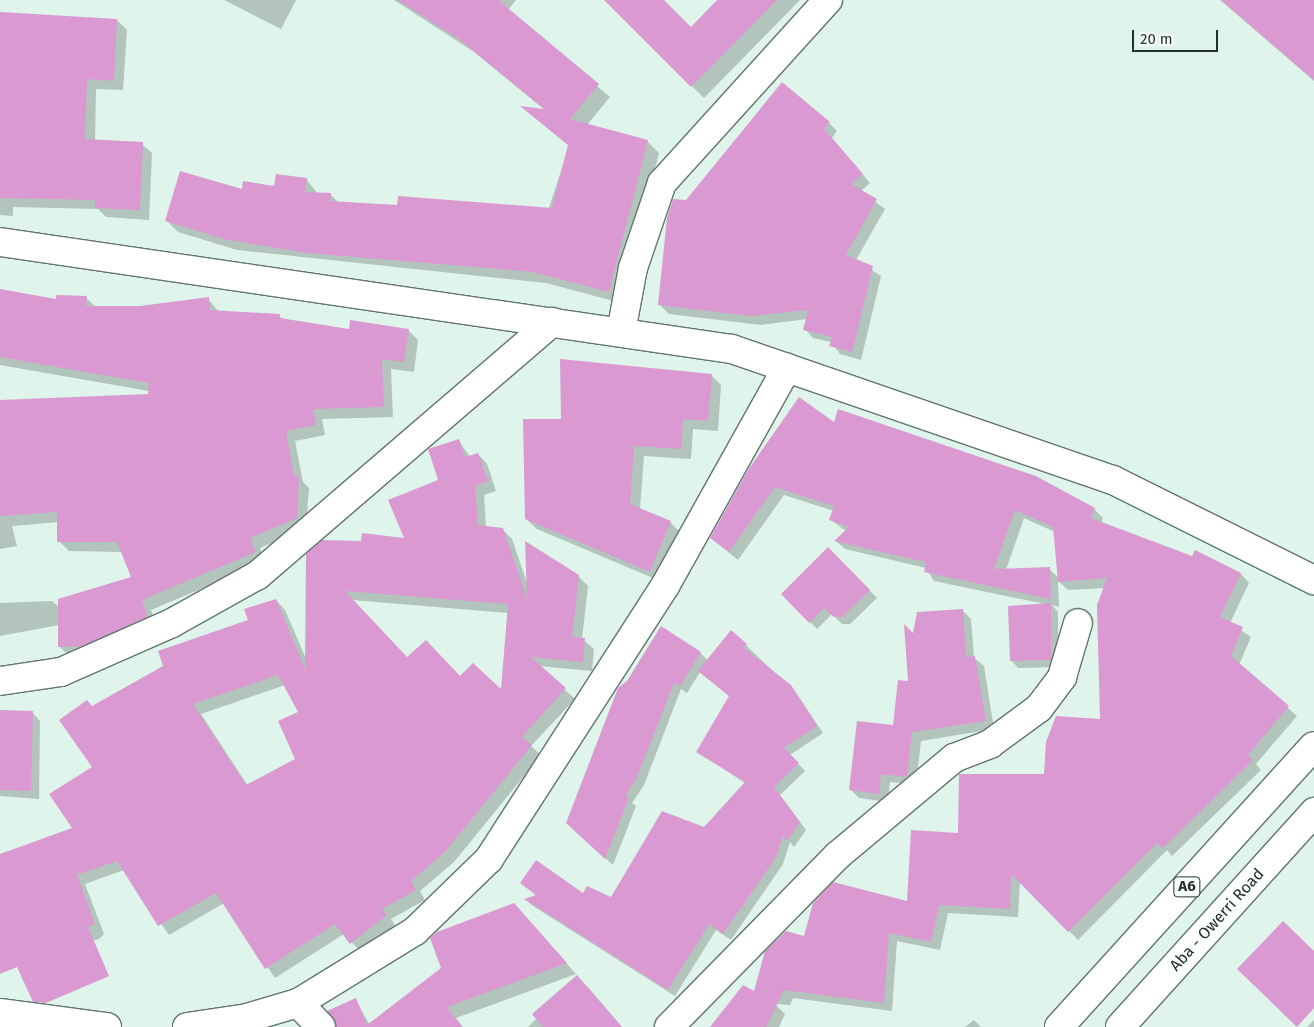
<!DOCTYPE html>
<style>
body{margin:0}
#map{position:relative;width:1314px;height:1027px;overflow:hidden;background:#dff5eb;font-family:"Fira Sans",sans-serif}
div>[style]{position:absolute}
.shadow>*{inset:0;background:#0003}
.building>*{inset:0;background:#db99d2}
.roads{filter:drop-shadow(1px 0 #61756c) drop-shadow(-1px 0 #61756c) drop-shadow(0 1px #61756c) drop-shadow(0 -1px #61756c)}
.minor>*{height:28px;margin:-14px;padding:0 14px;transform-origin:14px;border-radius:14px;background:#fff}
.highway>*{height:28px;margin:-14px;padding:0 14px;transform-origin:14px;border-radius:14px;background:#fff}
span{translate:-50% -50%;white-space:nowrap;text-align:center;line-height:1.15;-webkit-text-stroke:5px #f6fffb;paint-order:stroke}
.shield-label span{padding:1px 4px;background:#f6fffb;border:1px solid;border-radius:4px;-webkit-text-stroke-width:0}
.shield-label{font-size:15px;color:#272f2b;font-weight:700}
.street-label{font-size:16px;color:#272f2b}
.scale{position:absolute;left:1132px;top:30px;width:86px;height:22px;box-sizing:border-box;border:2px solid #272f2b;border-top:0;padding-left:6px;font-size:15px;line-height:18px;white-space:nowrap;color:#272f2b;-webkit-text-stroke:4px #f6fffb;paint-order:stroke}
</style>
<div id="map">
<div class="shadow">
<i style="clip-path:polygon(224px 0,296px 0,281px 29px)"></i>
<i style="clip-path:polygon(394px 0,516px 0,508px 10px,610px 97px,587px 125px,647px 141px,659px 153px,621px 303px,546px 283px,237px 250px,178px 232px,166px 220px,243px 191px,306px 179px,318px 194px,330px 194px,339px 203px,548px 211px,569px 146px,524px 107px,545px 110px,474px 52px)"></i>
<i style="clip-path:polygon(605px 0,663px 0,691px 28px,719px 0,800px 0,704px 98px)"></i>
<i style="clip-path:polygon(1220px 0,1314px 0,1314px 81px)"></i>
<i style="clip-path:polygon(0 14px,117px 20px,127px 30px,123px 90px,96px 89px,95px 141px,142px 144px,152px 153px,149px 220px,106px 217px,98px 209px,13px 207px,13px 216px,0 215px)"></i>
<i style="clip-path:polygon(829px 123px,837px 131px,832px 138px,870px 183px,861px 191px,885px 209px,856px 260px,881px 276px,861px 360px,840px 354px,831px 342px,813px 338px,805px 329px,807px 319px,761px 325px,669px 314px,660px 305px,686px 202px)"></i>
<i style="clip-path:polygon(0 290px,57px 300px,86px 298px,96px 307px,140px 307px,208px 299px,219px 312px,279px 316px,284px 320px,350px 331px,408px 330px,418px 340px,414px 372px,391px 369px,393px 417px,322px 419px,325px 435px,295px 441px,303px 482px,309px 488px,306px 528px,260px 548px,265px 562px,151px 610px,157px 627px,69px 656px,59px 646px,59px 625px,0 636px,0 603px,52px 601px,59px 607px,133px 578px,122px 552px,69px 551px,59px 541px,59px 522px,12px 526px,17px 546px,0 549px,0 402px,149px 396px,149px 391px,0 365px)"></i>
<i style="clip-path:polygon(711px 375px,721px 385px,718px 431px,693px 429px,691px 459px,644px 456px,640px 509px,670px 522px,681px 533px,660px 581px,537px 529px,526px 519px,563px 420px)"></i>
<i style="clip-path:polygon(evenodd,835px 424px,1094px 509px,1103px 518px,1101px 523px,1193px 558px,1196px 552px,1241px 574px,1249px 583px,1230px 623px,1251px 637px,1239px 665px,1297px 716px,1256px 764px,1261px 770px,1172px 856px,1167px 850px,1078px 940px,1020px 880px,1018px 917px,948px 913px,940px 950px,897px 941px,892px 1011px,793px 998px,790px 1005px,775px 1004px,785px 1014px,779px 1027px,711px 1027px,755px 993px,805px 937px,908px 903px,959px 835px,959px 777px,1045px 775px,1102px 720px,1105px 588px,1068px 590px,1058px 581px,1059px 607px,1052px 605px,1058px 612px,1058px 667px,1018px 668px,1011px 660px,1045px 604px,934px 581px,926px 568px,845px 549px,836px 541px,846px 531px,831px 520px,834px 511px,784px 495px,738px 560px,711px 538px,835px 424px,1024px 518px,1055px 532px,1059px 578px,1049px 569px,1006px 570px,1024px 518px)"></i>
<i style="clip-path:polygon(evenodd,459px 441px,470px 457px,478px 454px,487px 464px,496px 491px,484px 495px,486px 527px,502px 529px,512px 539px,527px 583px,578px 576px,588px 586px,582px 639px,594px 649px,592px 671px,539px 666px,575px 699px,531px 746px,541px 755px,454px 862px,420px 891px,425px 900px,391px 919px,395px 925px,361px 952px,344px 934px,275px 978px,224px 903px,169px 935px,124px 870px,85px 884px,104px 934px,99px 939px,0 969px,0 855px,74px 829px,94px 767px,93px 707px,249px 621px,276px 600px,285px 610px,307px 661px,362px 542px,406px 539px,459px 441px,352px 600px,508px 613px,502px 692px,408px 659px,352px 600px,459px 441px,285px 685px,300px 713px,296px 760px,248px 786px,201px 714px,285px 685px)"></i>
<i style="clip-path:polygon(828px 549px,877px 598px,850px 624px,842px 624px,832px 614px,817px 629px,783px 594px)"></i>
<i style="clip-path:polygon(962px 610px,971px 619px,974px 658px,984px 666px,994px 729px,921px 741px,916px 785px,890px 782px,888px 802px,859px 798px,850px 789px,894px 727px,909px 683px,914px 636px)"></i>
<i style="clip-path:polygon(731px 631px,797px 694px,823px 733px,790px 755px,805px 771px,780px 795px,806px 830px,794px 847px,790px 842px,783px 864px,731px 940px,716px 930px,675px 996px,533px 906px,526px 900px,537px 896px,521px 883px,611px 899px,705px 829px,745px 783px,698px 752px,730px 697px,700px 672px,687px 693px,681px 689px,644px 785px,632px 803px,636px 806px,613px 865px,575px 831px,619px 689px,700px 653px,708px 660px)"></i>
<i style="clip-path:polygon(32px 712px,40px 721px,39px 799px,0 796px,0 714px)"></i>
<i style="clip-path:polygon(522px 913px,576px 974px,456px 1018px,463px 1027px,374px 1027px)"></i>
<i style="clip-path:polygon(586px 985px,622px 1027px,528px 1027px,537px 1018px)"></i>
<i style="clip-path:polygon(355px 999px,371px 1027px,337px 1027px)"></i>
<i style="clip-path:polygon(974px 1020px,981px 1027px,965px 1027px)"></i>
<i style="clip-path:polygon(1314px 1020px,1314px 1027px,1307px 1027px)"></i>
</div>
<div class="building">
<i style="clip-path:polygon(398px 0,498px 0,599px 84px,570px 119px,648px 140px,609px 292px,533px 272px,307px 253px,224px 239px,165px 221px,180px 171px,242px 189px,243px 181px,274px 186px,276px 174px,307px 178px,305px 192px,331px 193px,330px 201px,397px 205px,398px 196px,552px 208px,568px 145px,520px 106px,544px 109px,460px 40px)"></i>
<i style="clip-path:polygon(604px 0,664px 0,691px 27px,717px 0,777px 0,691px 87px)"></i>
<i style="clip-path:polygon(1221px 0,1314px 0,1314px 80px)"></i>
<i style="clip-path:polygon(0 12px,117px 19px,114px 81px,87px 79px,85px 139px,143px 142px,140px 210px,95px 208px,95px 200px,0 198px)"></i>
<i style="clip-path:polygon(782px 82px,830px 122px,824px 129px,863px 174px,851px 184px,877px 199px,846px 255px,873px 266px,852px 352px,829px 346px,832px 337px,803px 330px,808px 310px,751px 316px,658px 305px,667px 218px,673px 199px,686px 200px)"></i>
<i style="clip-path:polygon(0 289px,56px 299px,56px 295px,87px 296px,86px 306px,140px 306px,209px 297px,210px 310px,280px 314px,280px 318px,349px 329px,350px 320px,409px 329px,404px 362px,382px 359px,384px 407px,313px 409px,316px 425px,286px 431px,294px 476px,299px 477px,297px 518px,250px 538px,256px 552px,142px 600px,148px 617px,82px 646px,58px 647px,58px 599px,131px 577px,117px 542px,57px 542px,57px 512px,0 516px,0 400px,148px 394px,149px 383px,0 357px)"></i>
<i style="clip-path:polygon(560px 359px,712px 374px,708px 421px,683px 419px,681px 449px,634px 446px,630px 504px,671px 521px,650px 572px,525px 519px,523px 419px,561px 419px)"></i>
<i style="clip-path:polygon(799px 397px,834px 422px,838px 409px,1036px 476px,1095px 508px,1091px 518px,1192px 556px,1195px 550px,1241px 573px,1220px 617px,1243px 627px,1231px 656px,1289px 706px,1248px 755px,1253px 760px,1163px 848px,1157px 843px,1068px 932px,1011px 874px,1010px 909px,939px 905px,931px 942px,889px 933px,884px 1003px,784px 990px,766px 1027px,710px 1027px,743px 985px,754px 991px,765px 951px,786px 931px,804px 936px,813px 903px,833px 882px,907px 901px,911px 830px,958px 833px,959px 774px,1044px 774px,1046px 742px,1056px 716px,1100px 719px,1097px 605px,1107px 578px,1058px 582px,1053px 527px,1015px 510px,994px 569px,1050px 567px,1051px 599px,924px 572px,926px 562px,834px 541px,849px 527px,829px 520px,834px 506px,775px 487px,729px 552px,710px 538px,748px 470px)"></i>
<i style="clip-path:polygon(evenodd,459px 439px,465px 457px,478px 453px,488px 481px,475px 486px,478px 525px,503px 528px,527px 599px,525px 541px,579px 575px,572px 637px,585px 638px,583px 662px,531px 657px,566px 688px,522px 737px,532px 745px,444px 853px,411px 881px,416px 890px,382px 909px,387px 915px,350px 944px,335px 924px,265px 969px,216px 893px,158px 926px,117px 861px,77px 875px,95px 924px,88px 927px,109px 976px,46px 1003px,33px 1002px,17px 967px,0 974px,0 854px,72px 828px,49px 794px,92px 767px,59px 720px,87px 700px,92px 706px,163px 666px,158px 651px,248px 620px,244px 609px,276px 599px,305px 669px,306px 554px,322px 540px,361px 541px,362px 533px,404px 538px,388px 500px,438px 480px,428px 449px,459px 439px,345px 591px,508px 604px,501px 689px,473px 663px,460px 676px,426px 640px,407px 657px,345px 591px,459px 439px,278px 675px,298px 712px,278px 721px,295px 759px,246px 785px,193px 704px,278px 675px)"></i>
<i style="clip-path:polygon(828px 547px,870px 590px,842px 617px,834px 617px,824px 608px,809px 623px,781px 594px)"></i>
<i style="clip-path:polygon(1051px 603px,1051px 660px,1010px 661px,1008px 606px)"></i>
<i style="clip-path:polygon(963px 609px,966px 657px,975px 656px,986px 721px,912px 732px,907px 777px,881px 774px,879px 794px,849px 790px,857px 721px,893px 725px,898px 680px,908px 681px,904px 624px,913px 633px,917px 612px)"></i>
<i style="clip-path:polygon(661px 626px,701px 652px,680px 686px,674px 683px,637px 777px,625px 796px,629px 798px,605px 859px,566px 823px,618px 688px,627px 681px)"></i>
<i style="clip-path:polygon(731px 630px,747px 644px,744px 648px,791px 685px,817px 726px,784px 748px,799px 763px,774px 787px,800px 822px,787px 841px,783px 836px,776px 857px,723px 934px,709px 924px,668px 990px,524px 899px,536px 895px,520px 883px,536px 860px,583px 893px,587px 886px,611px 897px,662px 811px,704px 827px,745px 782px,696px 752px,729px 696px,698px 671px)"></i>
<i style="clip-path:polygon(0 710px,33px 711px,31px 791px,0 790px)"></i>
<i style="clip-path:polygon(514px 903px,567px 963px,447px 1007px,462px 1027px,336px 1027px,327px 1011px,356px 998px,367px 1025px,441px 968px,430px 938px,437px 932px)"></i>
<i style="clip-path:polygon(1283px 921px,1314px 951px,1314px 1008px,1297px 1027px,1237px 969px)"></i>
<i style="clip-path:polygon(577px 975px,622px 1027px,543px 1027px,532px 1014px)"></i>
</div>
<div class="roads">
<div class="minor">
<i style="left:0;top:242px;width:740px;rotate:8.32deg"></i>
<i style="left:732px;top:349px;width:403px;rotate:19deg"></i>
<i style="left:1113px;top:480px;width:225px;rotate:26.5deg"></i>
<i style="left:621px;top:332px;width:65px;rotate:-79.4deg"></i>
<i style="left:633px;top:268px;width:90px;rotate:-71.2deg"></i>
<i style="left:662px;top:183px;width:247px;rotate:-47.8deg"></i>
<i style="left:0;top:681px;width:62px;rotate:-8.4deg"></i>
<i style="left:61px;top:672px;width:121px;rotate:-23.8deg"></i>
<i style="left:172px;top:623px;width:98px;rotate:-29.2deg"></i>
<i style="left:258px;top:575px;width:388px;rotate:-40.7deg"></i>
<i style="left:298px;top:1003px;width:33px;rotate:46deg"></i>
<i style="left:0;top:1013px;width:108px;rotate:7.5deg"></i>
<i style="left:187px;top:1027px;width:61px;rotate:-8.5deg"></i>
<i style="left:247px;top:1018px;width:53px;rotate:-16.4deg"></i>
<i style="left:298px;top:1003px;width:137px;rotate:-31.6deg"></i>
<i style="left:415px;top:931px;width:103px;rotate:-44.2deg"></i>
<i style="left:489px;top:859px;width:325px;rotate:-57.2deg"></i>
<i style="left:665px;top:586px;width:250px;rotate:-60.8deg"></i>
<i style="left:669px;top:1027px;width:240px;rotate:-45.5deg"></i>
<i style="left:837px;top:856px;width:153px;rotate:-39.9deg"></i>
<i style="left:954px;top:758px;width:39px;rotate:-21deg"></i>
<i style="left:990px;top:744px;width:61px;rotate:-36.3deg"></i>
<i style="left:1039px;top:708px;width:39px;rotate:-53deg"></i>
<i style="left:1062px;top:677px;width:56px;rotate:-73.5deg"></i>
</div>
<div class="highway">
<i style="left:1059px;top:1027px;width:379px;rotate:-47.8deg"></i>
<i style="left:1120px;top:1027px;width:290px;rotate:-47.9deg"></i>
</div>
</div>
<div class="shield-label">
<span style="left:1187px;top:887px">A6</span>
</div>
<div class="street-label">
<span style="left:1217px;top:920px;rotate:-48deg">Aba - Owerri Road</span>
</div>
<div class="scale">20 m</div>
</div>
